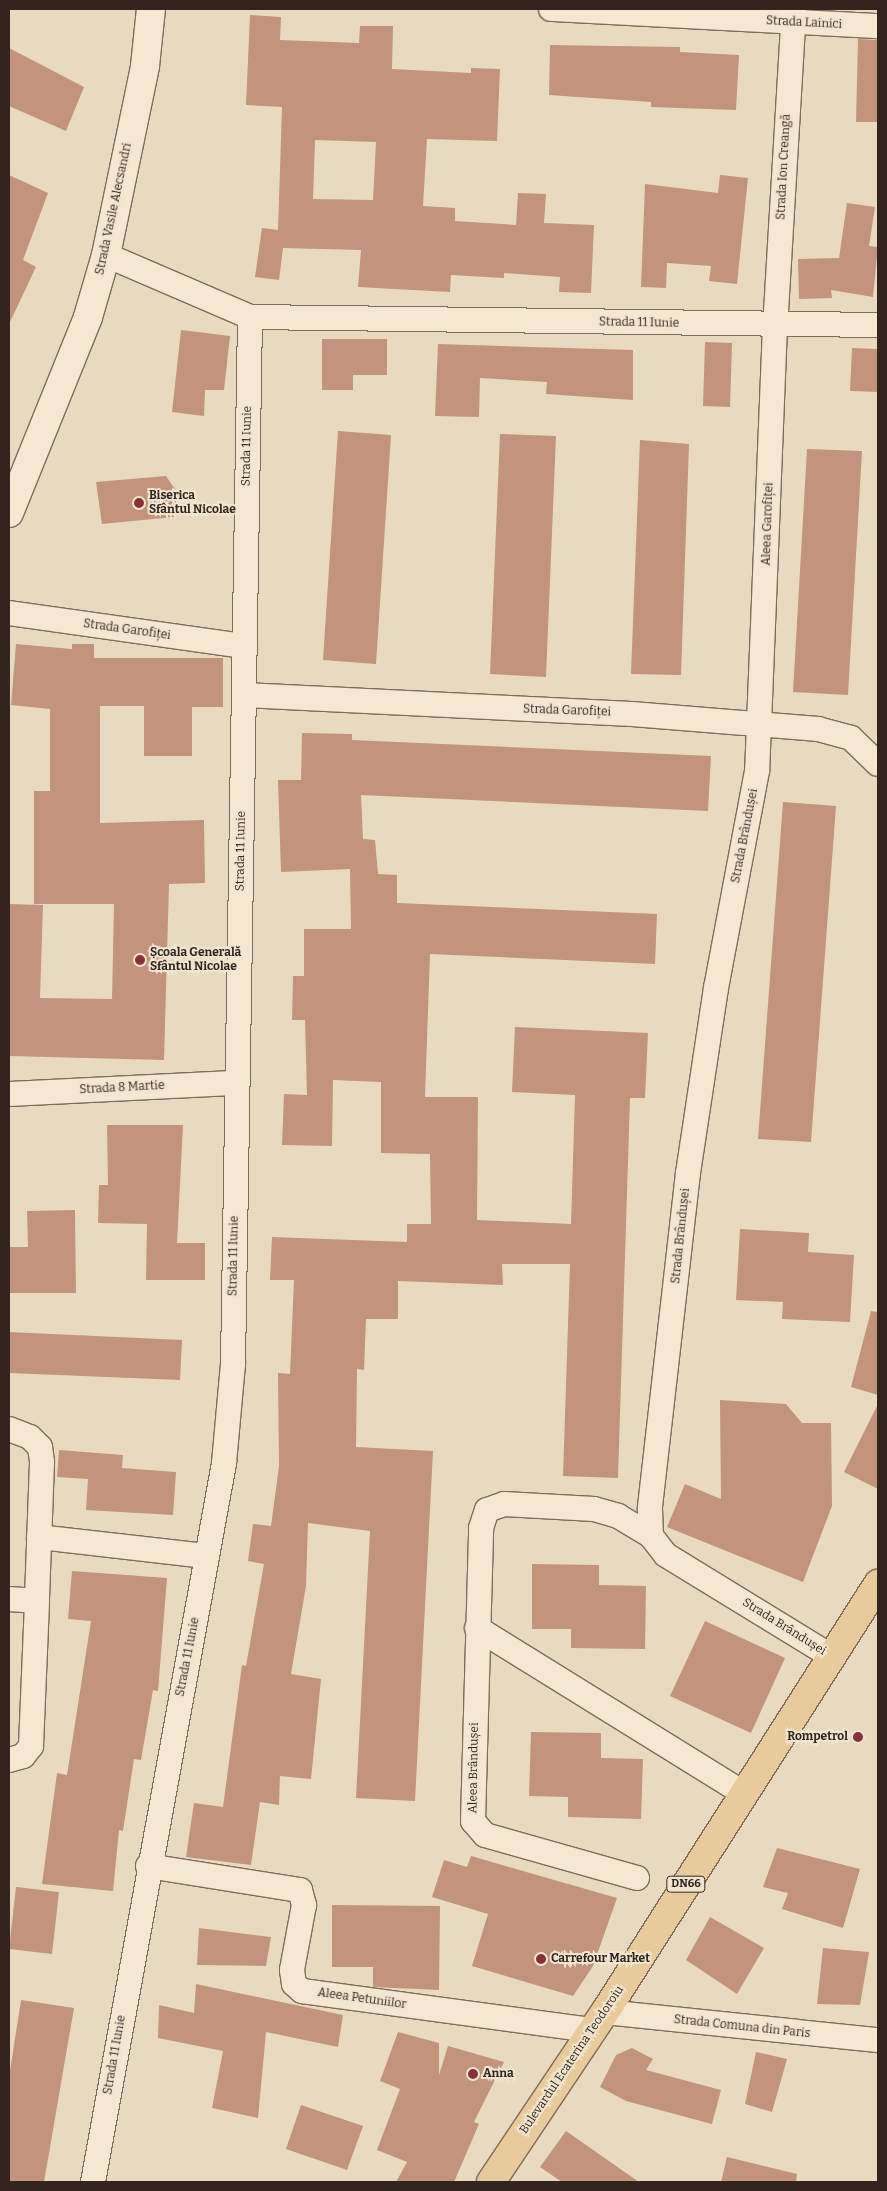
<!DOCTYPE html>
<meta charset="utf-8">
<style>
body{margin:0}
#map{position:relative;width:887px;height:2191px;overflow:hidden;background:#e8dac1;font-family:Bitter,serif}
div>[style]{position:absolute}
.building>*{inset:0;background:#c2947b}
.roads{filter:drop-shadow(1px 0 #7f6c5b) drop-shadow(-1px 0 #7f6c5b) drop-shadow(0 1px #7f6c5b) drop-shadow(0 -1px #7f6c5b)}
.street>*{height:24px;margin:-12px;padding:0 12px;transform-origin:12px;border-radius:12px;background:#f4e8d3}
.secondary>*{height:28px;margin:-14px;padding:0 14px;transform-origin:14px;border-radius:14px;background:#f4e8d3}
.primary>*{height:28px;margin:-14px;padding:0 14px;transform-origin:14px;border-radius:14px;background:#e8cb9c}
.dots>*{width:14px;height:14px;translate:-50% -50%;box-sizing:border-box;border:2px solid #f0e5cf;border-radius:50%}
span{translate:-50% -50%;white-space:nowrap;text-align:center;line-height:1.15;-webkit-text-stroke:4px #f0e5cf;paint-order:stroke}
.shield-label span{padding:1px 4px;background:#f0e5cf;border:1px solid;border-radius:4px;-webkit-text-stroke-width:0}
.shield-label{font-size:11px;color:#31251d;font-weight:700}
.street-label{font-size:12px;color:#31251d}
.poi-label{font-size:12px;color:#31251d;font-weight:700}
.left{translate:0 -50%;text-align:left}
.right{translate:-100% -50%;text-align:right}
.frame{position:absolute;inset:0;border:10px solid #31251d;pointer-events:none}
</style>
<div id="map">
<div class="building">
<i style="clip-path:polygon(evenodd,250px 15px,281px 17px,280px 40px,359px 43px,360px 26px,393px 26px,392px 69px,471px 73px,471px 68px,500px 69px,497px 141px,427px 139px,423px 206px,455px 208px,455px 221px,516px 225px,518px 193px,546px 194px,544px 223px,594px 225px,591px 293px,559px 292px,560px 277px,504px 273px,504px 278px,451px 275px,450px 292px,358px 287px,361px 250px,283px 248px,279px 280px,255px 277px,262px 228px,278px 230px,282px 107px,246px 105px,250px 15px,315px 140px,376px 142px,373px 200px,313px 199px,315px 140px)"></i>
<i style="clip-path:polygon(858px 39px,878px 40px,878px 122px,856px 122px)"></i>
<i style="clip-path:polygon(550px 45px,680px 47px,680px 52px,739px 55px,736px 110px,651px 107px,651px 102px,549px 95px)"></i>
<i style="clip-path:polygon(9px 48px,84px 87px,66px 131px,9px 106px)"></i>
<i style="clip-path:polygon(9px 175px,48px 193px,23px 260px,36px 267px,9px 324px)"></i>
<i style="clip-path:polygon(720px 175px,748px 178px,737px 284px,709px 281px,711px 266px,667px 263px,666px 288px,641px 287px,645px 184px,718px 193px)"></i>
<i style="clip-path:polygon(847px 203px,875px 207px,869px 246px,878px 247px,873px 297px,831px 290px,832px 298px,799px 299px,798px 259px,839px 258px)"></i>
<i style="clip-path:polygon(181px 330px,230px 336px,224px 390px,205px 390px,204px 416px,172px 412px)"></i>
<i style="clip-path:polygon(322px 339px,387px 339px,387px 375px,353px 375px,353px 390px,322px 390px)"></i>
<i style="clip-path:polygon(705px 342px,732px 343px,730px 407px,703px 406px)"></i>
<i style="clip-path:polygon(438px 344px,633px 350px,633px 400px,546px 394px,547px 382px,480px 378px,479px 417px,435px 416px)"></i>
<i style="clip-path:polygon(852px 348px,878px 349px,878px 392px,850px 391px)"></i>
<i style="clip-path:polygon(338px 431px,391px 435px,376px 664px,323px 660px)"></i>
<i style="clip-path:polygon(500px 434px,556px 436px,546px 677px,490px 674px)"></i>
<i style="clip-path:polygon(640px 440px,689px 444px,681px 675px,631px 674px)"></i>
<i style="clip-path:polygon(807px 449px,862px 451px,848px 695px,793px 692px)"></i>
<i style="clip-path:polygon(166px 476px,181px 498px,174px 517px,102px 524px,96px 482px)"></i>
<i style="clip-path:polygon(16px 644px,72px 649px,72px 644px,94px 644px,94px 658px,223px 658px,223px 707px,192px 707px,192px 756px,144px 756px,144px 706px,100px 706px,100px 823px,204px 820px,205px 883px,169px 884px,164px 1060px,9px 1056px,9px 904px,43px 905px,40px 998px,112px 999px,114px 904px,34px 904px,34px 791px,50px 791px,50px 709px,11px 705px)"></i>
<i style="clip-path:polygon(302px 733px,352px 734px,352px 740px,711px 756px,708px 811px,361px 795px,363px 839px,375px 840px,378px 874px,397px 875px,397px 903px,657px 914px,655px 964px,430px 954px,425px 1097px,478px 1097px,477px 1220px,571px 1224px,575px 1095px,512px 1092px,515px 1027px,648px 1033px,645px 1098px,630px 1098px,618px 1478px,563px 1476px,570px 1264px,502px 1264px,503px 1285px,398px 1281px,398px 1319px,366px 1319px,364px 1370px,357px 1369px,356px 1447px,433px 1451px,415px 1801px,356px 1798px,370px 1531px,308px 1523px,306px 1586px,291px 1674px,321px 1679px,311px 1779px,280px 1776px,279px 1805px,260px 1802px,251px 1865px,186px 1857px,194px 1803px,223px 1807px,242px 1665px,246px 1666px,264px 1564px,248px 1561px,253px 1524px,271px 1526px,279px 1466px,278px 1373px,290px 1374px,294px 1280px,270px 1280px,272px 1237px,407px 1242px,407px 1224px,431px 1224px,430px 1154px,381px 1153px,381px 1082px,333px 1080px,332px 1146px,282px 1145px,284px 1094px,307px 1095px,305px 1020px,292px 1020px,293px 976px,304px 976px,304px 929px,351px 929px,350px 869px,281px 872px,278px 780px,301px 780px)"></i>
<i style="clip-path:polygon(783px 802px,836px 806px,811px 1142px,758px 1139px)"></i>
<i style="clip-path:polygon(107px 1125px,183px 1125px,177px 1243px,205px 1243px,205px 1280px,146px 1280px,147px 1224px,98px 1223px,99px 1185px,108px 1185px)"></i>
<i style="clip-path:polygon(75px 1210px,76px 1293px,9px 1293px,9px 1247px,28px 1247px,27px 1211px)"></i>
<i style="clip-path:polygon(740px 1229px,809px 1233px,808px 1252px,854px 1255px,850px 1322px,782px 1319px,783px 1302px,736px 1300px)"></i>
<i style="clip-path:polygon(871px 1311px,878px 1312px,878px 1395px,851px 1387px)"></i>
<i style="clip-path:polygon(9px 1332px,182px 1340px,180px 1380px,9px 1373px)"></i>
<i style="clip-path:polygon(720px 1400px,786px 1404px,802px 1423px,831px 1423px,832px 1506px,803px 1582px,667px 1527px,685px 1484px,721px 1499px)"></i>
<i style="clip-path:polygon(878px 1404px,878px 1489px,844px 1472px)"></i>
<i style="clip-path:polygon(59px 1450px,123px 1455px,122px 1468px,176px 1472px,173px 1515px,86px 1510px,88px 1479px,57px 1477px)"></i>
<i style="clip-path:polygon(532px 1564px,599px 1565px,599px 1585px,646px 1586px,645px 1649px,571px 1648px,571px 1629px,532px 1629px)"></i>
<i style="clip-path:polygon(72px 1571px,167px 1578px,158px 1691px,153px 1690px,141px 1760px,134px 1759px,123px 1831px,119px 1830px,113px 1891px,42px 1884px,57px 1773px,67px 1775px,91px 1621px,68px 1619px)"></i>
<i style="clip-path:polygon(705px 1621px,785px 1658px,751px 1733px,670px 1696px)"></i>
<i style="clip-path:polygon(531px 1732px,601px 1733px,601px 1758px,643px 1759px,641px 1819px,568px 1817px,568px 1797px,529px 1796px)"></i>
<i style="clip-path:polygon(777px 1848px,860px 1869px,843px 1928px,782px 1909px,788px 1893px,763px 1887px)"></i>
<i style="clip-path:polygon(471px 1856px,617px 1898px,593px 1966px,573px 1996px,472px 1966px,488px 1914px,432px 1897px,444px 1860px,467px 1867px)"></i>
<i style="clip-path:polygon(16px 1887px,59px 1892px,52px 1954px,9px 1949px)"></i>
<i style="clip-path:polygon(332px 1905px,440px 1906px,439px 1990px,373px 1987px,373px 1967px,332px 1967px)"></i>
<i style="clip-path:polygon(710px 1917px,764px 1948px,737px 1994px,686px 1960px)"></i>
<i style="clip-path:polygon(199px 1928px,271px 1937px,266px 1966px,197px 1965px)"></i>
<i style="clip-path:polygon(823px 1948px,869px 1952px,860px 2005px,817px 2004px)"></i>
<i style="clip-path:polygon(196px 1984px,343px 2015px,338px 2047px,266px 2032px,258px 2118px,212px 2108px,223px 2051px,158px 2038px,159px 2005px,194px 2013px)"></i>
<i style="clip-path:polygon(21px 2000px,74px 2008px,44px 2182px,9px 2182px,9px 2077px)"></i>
<i style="clip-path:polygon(398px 2032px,439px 2043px,439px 2075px,448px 2046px,504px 2062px,474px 2122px,479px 2124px,454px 2182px,396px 2182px,407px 2162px,377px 2150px,400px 2089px,380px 2081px)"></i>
<i style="clip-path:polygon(632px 2048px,653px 2059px,646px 2070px,721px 2090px,712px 2124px,626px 2101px,600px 2087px,616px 2055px)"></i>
<i style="clip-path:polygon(756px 2052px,787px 2059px,772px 2112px,745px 2104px)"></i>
<i style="clip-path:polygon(301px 2105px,363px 2126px,347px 2170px,286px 2149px)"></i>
<i style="clip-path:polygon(566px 2131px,639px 2182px,562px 2182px,540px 2167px)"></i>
<i style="clip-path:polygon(727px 2157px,797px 2174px,796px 2182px,721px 2182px)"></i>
</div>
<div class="roads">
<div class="street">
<i style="left:551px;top:9px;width:327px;rotate:3deg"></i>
<i style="left:794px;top:9px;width:318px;rotate:93.4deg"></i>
<i style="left:775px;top:326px;width:445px;rotate:92.3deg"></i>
<i style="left:757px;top:771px;width:221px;rotate:100.7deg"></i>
<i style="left:716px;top:988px;width:187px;rotate:98.6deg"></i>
<i style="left:688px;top:1173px;width:338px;rotate:96.5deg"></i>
<i style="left:650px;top:1509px;width:27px;rotate:88deg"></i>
<i style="left:651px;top:1536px;width:24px;rotate:52deg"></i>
<i style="left:666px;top:1555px;width:193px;rotate:31.5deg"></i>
<i style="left:106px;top:255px;width:157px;rotate:23.3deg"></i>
<i style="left:250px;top:317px;width:628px;rotate:0.73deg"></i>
<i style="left:9px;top:613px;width:238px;rotate:8deg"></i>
<i style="left:244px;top:695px;width:388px;rotate:2.8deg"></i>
<i style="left:632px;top:714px;width:187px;rotate:4.6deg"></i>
<i style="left:818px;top:729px;width:34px;rotate:15deg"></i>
<i style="left:851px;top:738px;width:37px;rotate:44deg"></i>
<i style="left:9px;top:1094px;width:227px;rotate:-2.8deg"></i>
<i style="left:9px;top:1429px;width:22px;rotate:21deg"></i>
<i style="left:30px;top:1437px;width:14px;rotate:45deg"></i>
<i style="left:40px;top:1447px;width:15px;rotate:82deg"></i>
<i style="left:42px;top:1462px;width:139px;rotate:92.1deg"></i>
<i style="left:37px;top:1601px;width:28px;rotate:-176deg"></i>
<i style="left:39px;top:1537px;width:169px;rotate:6.5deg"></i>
<i style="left:477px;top:1628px;width:313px;rotate:31.8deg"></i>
<i style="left:9px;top:1760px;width:15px;rotate:-16deg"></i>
<i style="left:23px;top:1756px;width:13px;rotate:-51deg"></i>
<i style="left:31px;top:1746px;width:145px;rotate:-87.6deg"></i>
<i style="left:148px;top:1866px;width:154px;rotate:9deg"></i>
<i style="left:300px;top:1890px;width:16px;rotate:75deg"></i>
<i style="left:304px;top:1905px;width:66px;rotate:100.5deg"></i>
<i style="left:292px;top:1970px;width:14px;rotate:82deg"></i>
<i style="left:294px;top:1984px;width:11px;rotate:41deg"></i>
<i style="left:302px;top:1991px;width:293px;rotate:7.7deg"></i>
<i style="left:637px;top:1878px;width:158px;rotate:-164.2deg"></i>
<i style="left:485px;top:1835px;width:18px;rotate:-131deg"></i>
<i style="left:473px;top:1821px;width:293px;rotate:-88.4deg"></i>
<i style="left:481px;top:1528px;width:19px;rotate:-72deg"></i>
<i style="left:487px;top:1510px;width:18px;rotate:-19deg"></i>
<i style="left:504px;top:1504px;width:90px;rotate:3.2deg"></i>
<i style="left:594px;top:1509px;width:25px;rotate:16deg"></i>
<i style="left:618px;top:1516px;width:39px;rotate:31deg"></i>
<i style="left:605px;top:2012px;width:274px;rotate:5.9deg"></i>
<i style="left:93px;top:2182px;width:731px;rotate:-79.67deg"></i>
<i style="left:224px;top:1463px;width:99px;rotate:-84.8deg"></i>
<i style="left:233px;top:1364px;width:1047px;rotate:-89.07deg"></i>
</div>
<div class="secondary">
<i style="left:9px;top:513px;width:211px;rotate:-68deg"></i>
<i style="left:88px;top:317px;width:65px;rotate:-73.8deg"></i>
<i style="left:106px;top:255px;width:193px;rotate:-78.3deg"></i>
<i style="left:145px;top:66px;width:57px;rotate:-84deg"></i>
</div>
<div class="primary">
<i style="left:491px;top:2182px;width:205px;rotate:-56.2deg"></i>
<i style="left:605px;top:2012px;width:508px;rotate:-57.47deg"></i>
</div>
</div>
<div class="dots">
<i style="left:139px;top:503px;background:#873138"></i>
<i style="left:140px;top:960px;background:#873138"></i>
<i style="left:858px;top:1737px;background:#873138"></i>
<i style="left:541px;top:1959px;background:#873138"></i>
<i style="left:473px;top:2074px;background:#873138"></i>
</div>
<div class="shield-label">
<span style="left:686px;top:1884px">DN66</span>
</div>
<div class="street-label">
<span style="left:804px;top:23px;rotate:3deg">Strada Lainici</span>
<span style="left:784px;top:167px;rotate:-87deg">Strada Ion Creangă</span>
<span style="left:114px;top:209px;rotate:-78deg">Strada Vasile Alecsandri</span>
<span style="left:639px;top:323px;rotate:1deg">Strada 11 Iunie</span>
<span style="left:247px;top:446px;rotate:-89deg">Strada 11 Iunie</span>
<span style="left:768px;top:524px;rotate:-88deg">Aleea Garofiței</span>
<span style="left:127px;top:630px;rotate:8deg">Strada Garofiței</span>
<span style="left:567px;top:711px;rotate:2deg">Strada Garofiței</span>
<span style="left:745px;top:836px;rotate:-79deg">Strada Brândușei</span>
<span style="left:241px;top:851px;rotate:-89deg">Strada 11 Iunie</span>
<span style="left:122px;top:1088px;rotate:-3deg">Strada 8 Martie</span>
<span style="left:681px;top:1236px;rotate:-84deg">Strada Brândușei</span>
<span style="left:234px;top:1256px;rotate:-89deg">Strada 11 Iunie</span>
<span style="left:784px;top:1627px;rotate:32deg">Strada Brândușei</span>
<span style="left:188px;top:1657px;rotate:-79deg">Strada 11 Iunie</span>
<span style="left:474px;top:1768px;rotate:-89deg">Aleea Brândușei</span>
<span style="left:362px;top:1999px;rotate:8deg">Aleea Petuniilor</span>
<span style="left:742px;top:2027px;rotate:6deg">Strada Comuna din Paris</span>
<span style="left:115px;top:2055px;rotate:-80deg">Strada 11 Iunie</span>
<span style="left:572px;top:2060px;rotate:-56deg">Bulevardul Ecaterina Teodoroiu</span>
</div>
<div class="poi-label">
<span class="left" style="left:149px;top:503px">Biserica<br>Sfântul Nicolae</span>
<span class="left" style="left:150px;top:960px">Școala Generală<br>Sfântul Nicolae</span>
<span class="right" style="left:848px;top:1737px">Rompetrol</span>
<span class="left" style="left:551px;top:1959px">Carrefour Market</span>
<span class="left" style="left:483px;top:2074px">Anna</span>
</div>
<div class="frame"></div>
</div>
